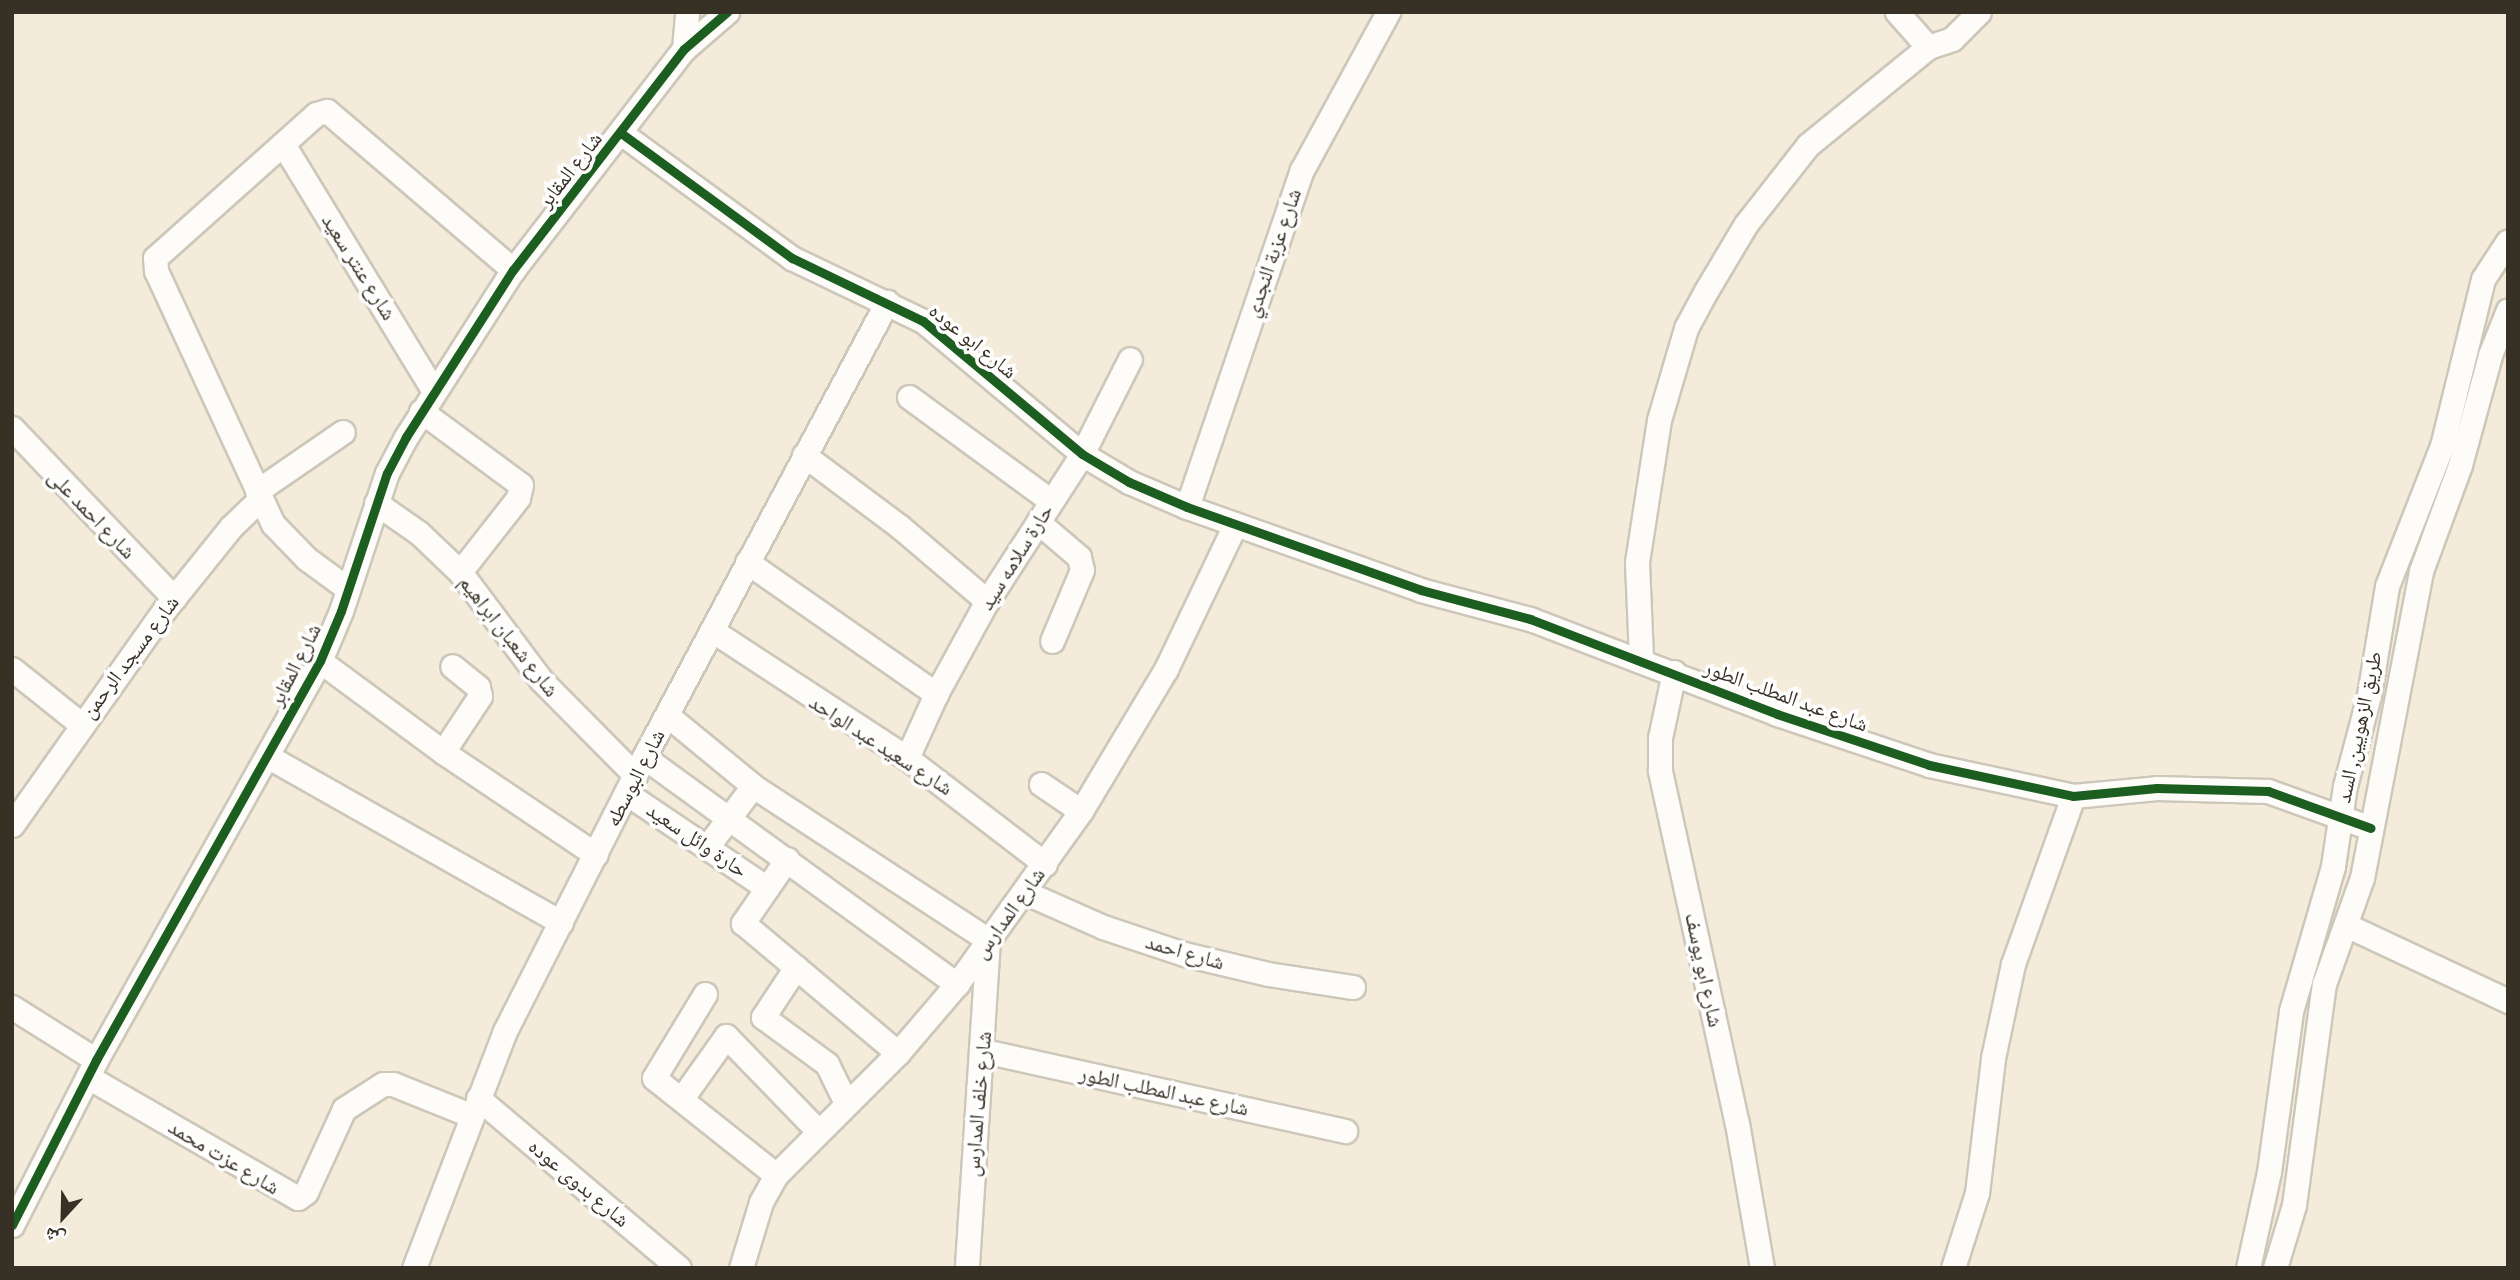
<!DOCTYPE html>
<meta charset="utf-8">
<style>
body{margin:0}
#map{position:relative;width:2520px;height:1280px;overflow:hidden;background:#f4ebda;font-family:"Crimson Pro","Noto Naskh Arabic",serif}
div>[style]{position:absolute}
.roads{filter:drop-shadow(2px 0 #cdc7ba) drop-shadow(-2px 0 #cdc7ba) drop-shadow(0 2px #cdc7ba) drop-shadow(0 -2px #cdc7ba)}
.street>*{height:23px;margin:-11.5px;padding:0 11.5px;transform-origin:11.5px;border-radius:11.5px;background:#fdfcf9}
.cycleway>*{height:9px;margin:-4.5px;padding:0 4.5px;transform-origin:4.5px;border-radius:4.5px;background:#1b5e20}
span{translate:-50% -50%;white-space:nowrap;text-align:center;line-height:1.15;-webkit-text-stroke:7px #fefefe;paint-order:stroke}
.street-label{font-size:21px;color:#373125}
.frame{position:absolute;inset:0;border:14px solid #373125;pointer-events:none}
.north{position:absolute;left:28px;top:1182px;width:70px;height:70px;-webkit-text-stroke:5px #fefefe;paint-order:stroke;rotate:202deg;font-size:19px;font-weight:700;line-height:28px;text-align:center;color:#373125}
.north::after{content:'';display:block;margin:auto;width:24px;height:32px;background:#373125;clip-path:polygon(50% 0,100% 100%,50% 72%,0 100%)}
</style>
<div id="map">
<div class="roads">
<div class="street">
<i style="left:1897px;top:12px;width:47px;rotate:48.5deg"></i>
<i style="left:684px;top:49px;width:37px;rotate:-85deg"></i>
<i style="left:621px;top:133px;width:212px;rotate:36.2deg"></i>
<i style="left:792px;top:258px;width:145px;rotate:25.7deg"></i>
<i style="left:923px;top:321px;width:207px;rotate:39.9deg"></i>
<i style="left:1082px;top:454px;width:55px;rotate:30.8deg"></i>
<i style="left:1129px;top:482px;width:63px;rotate:23.3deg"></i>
<i style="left:1187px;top:507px;width:248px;rotate:19.5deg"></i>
<i style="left:1421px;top:590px;width:113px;rotate:14.9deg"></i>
<i style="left:1530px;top:619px;width:265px;rotate:21deg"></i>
<i style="left:1777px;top:714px;width:160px;rotate:18.5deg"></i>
<i style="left:1929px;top:765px;width:147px;rotate:12.1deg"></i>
<i style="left:2073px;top:796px;width:84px;rotate:-5.4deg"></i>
<i style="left:2157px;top:788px;width:111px;rotate:1.5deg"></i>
<i style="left:2268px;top:791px;width:109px;rotate:19.8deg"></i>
<i style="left:283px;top:144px;width:289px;rotate:58.6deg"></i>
<i style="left:909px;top:397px;width:176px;rotate:36.2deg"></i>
<i style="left:421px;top:411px;width:124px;rotate:36.5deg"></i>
<i style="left:521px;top:485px;width:13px;rotate:103deg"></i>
<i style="left:518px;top:498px;width:94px;rotate:128.1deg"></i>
<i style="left:12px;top:428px;width:235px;rotate:46.4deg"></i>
<i style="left:804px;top:455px;width:119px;rotate:36.8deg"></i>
<i style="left:899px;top:526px;width:116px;rotate:40.4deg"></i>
<i style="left:257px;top:491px;width:104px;rotate:-34.5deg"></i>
<i style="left:376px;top:503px;width:52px;rotate:34.9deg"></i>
<i style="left:419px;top:533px;width:57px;rotate:43.6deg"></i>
<i style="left:460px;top:572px;width:135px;rotate:53.1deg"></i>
<i style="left:541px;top:680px;width:134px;rotate:45.3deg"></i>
<i style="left:1187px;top:507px;width:356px;rotate:-71.2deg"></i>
<i style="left:1302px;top:170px;width:180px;rotate:-61.4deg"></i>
<i style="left:1038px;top:522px;width:54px;rotate:40.5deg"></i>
<i style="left:1079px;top:557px;width:13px;rotate:77deg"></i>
<i style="left:1082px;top:570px;width:77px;rotate:112.9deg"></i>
<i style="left:747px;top:562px;width:231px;rotate:34.9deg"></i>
<i style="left:348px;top:589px;width:52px;rotate:-143.6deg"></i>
<i style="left:306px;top:558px;width:47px;rotate:-134.1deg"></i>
<i style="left:273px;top:524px;width:279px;rotate:-114.8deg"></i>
<i style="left:156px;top:271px;width:13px;rotate:-94deg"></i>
<i style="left:155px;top:258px;width:216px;rotate:-41.8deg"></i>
<i style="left:316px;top:114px;width:11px;rotate:-15deg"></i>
<i style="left:327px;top:111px;width:245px;rotate:40.5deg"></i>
<i style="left:713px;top:631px;width:232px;rotate:33.2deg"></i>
<i style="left:907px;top:758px;width:174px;rotate:37.5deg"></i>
<i style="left:1641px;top:658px;width:96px;rotate:-92.4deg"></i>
<i style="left:1637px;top:562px;width:144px;rotate:-81.2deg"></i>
<i style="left:1659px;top:420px;width:96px;rotate:-73.6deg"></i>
<i style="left:1686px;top:328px;width:42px;rotate:-61.6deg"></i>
<i style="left:1706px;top:291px;width:78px;rotate:-59.2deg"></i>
<i style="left:1746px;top:224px;width:100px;rotate:-51.9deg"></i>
<i style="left:1808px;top:145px;width:155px;rotate:-39.2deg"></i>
<i style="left:1928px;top:47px;width:25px;rotate:-18deg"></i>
<i style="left:1952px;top:39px;width:38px;rotate:-45deg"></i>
<i style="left:320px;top:661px;width:153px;rotate:36.5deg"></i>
<i style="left:443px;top:752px;width:184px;rotate:33.9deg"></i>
<i style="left:12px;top:669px;width:88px;rotate:38.6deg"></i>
<i style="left:1674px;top:672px;width:67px;rotate:102deg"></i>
<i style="left:1660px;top:738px;width:33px;rotate:90deg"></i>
<i style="left:1660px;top:771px;width:360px;rotate:77.7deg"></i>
<i style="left:1737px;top:1123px;width:147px;rotate:80.2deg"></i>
<i style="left:667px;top:715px;width:112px;rotate:39.5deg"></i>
<i style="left:753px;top:786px;width:281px;rotate:33.2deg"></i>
<i style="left:988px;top:940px;width:329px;rotate:93.7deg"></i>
<i style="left:443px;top:752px;width:67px;rotate:-56.5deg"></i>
<i style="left:480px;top:696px;width:9px;rotate:-103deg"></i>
<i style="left:478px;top:687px;width:33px;rotate:-141deg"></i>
<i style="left:267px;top:756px;width:338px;rotate:29.5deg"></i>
<i style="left:644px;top:757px;width:387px;rotate:36deg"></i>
<i style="left:907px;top:758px;width:70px;rotate:-65.6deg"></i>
<i style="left:936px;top:694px;width:106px;rotate:-61.3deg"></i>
<i style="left:987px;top:601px;width:175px;rotate:-57.1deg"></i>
<i style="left:1082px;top:454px;width:106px;rotate:-63.2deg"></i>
<i style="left:1041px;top:784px;width:48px;rotate:34deg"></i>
<i style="left:626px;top:793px;width:170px;rotate:34deg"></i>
<i style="left:12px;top:825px;width:265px;rotate:-54.7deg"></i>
<i style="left:165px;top:609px;width:105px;rotate:-51.2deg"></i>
<i style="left:231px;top:527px;width:40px;rotate:-44deg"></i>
<i style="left:707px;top:847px;width:76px;rotate:-53deg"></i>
<i style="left:787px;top:859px;width:78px;rotate:124.5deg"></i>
<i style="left:743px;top:923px;width:202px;rotate:40deg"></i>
<i style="left:1024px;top:892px;width:86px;rotate:23.9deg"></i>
<i style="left:1103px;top:927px;width:85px;rotate:18.4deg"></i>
<i style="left:1184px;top:954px;width:86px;rotate:13.4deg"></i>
<i style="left:1268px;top:974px;width:86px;rotate:8.7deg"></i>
<i style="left:2346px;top:925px;width:179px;rotate:25.1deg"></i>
<i style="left:796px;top:967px;width:60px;rotate:123.4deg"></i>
<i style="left:763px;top:1017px;width:79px;rotate:36.3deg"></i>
<i style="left:827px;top:1064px;width:43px;rotate:64deg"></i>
<i style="left:705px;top:994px;width:98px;rotate:121.3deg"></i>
<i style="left:654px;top:1078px;width:156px;rotate:38.5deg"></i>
<i style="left:12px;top:1007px;width:99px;rotate:32.2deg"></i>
<i style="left:984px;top:1051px;width:370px;rotate:12.5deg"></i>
<i style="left:88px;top:1077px;width:242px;rotate:30deg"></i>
<i style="left:298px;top:1198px;width:10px;rotate:-37deg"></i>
<i style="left:306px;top:1192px;width:91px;rotate:-65.4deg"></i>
<i style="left:344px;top:1109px;width:46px;rotate:-32.7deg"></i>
<i style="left:383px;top:1084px;width:10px"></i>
<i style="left:393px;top:1084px;width:83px;rotate:21.9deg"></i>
<i style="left:478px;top:1098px;width:263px;rotate:40.2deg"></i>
<i style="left:682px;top:1098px;width:76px;rotate:-54.6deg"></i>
<i style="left:726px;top:1036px;width:131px;rotate:45.9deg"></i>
<i style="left:12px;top:1225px;width:185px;rotate:-63deg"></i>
<i style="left:96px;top:1060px;width:458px;rotate:-60.7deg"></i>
<i style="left:320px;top:661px;width:54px;rotate:-67.2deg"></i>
<i style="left:341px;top:611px;width:145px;rotate:-71.6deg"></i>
<i style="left:387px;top:473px;width:41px;rotate:-62.2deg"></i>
<i style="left:406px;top:437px;width:198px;rotate:-57.4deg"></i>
<i style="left:513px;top:270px;width:279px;rotate:-52.3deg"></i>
<i style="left:684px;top:49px;width:57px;rotate:-40.7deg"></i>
<i style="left:414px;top:1268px;width:254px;rotate:-69deg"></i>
<i style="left:505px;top:1031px;width:307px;rotate:-63.1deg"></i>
<i style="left:644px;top:757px;width:516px;rotate:-61.89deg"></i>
<i style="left:741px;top:1268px;width:69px;rotate:-73.1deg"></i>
<i style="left:761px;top:1202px;width:31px;rotate:-61deg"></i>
<i style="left:776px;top:1175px;width:173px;rotate:-45deg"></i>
<i style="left:898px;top:1053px;width:91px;rotate:-49.5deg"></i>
<i style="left:957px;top:984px;width:213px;rotate:-54.4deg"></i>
<i style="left:1081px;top:811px;width:165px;rotate:-59.1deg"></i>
<i style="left:1166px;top:669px;width:160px;rotate:-64.4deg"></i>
<i style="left:1953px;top:1268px;width:79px;rotate:-72.3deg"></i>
<i style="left:1977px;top:1193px;width:136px;rotate:-83.2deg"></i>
<i style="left:1993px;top:1058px;width:96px;rotate:-78deg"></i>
<i style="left:2013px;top:964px;width:178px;rotate:-70.3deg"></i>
<i style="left:2248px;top:1268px;width:98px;rotate:-77.7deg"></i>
<i style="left:2269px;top:1172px;width:162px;rotate:-82.2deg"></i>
<i style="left:2291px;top:1011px;width:151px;rotate:-73.8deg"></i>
<i style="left:2333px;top:866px;width:81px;rotate:-81.5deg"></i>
<i style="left:2345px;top:786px;width:94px;rotate:-75.2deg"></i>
<i style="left:2369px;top:695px;width:110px;rotate:-80.6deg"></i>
<i style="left:2387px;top:586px;width:150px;rotate:-68.6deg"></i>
<i style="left:2442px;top:446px;width:172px;rotate:-76.2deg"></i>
<i style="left:2483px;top:279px;width:45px;rotate:-56.7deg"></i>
<i style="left:2275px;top:1268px;width:66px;rotate:-73.2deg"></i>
<i style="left:2294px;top:1205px;width:223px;rotate:-82.3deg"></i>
<i style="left:2324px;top:984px;width:113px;rotate:-70.3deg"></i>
<i style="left:2362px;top:878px;width:313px;rotate:-79.1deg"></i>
<i style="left:2421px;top:571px;width:113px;rotate:-69.8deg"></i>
<i style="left:2460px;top:465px;width:114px;rotate:-74.7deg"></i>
<i style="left:2490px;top:355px;width:48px;rotate:-68.2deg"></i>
</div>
</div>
<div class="cycleway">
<i style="left:621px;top:133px;width:212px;rotate:36.2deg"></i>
<i style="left:792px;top:258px;width:145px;rotate:25.7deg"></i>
<i style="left:923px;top:321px;width:207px;rotate:39.9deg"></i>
<i style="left:1082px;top:454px;width:55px;rotate:30.8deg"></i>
<i style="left:1129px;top:482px;width:63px;rotate:23.3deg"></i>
<i style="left:1187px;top:507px;width:248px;rotate:19.5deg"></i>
<i style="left:1421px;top:590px;width:113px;rotate:14.9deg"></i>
<i style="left:1530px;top:619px;width:265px;rotate:21deg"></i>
<i style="left:1777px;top:714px;width:160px;rotate:18.5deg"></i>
<i style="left:1929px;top:765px;width:147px;rotate:12.1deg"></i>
<i style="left:2073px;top:796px;width:84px;rotate:-5.4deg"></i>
<i style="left:2157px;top:788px;width:111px;rotate:1.5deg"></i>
<i style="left:2268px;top:791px;width:109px;rotate:19.8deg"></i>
<i style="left:12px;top:1225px;width:185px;rotate:-63deg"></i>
<i style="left:96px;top:1060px;width:458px;rotate:-60.7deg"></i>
<i style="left:320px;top:661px;width:54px;rotate:-67.2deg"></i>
<i style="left:341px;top:611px;width:145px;rotate:-71.6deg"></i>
<i style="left:387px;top:473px;width:41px;rotate:-62.2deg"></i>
<i style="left:406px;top:437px;width:198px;rotate:-57.4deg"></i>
<i style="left:513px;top:270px;width:279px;rotate:-52.3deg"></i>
<i style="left:684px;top:49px;width:57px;rotate:-40.7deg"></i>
</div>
<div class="street-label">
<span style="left:570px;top:170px;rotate:-52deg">شارع المقابر</span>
<span style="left:1273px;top:253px;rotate:-71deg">شارع عزبة النجدي</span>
<span style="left:359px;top:267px;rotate:58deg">شارع عنتر سعيد</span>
<span style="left:973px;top:341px;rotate:39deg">شارع ابو عوده</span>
<span style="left:92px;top:514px;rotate:46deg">شارع احمد على</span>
<span style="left:1016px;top:557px;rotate:-58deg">حارة سلامه سيد</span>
<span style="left:509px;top:636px;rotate:52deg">شارع شعبان ابراهيم</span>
<span style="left:130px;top:657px;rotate:-53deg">شارع مسجد الرحمن</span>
<span style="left:295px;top:665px;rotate:-63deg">شارع المقابر</span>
<span style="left:1786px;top:696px;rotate:20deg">شارع عبد المطلب الطور</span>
<span style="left:2359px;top:727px;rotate:-78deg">طريق الزهويين, السد</span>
<span style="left:881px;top:745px;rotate:33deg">شارع سعيد عبد الواحد</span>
<span style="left:635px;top:778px;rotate:-63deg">شارع البوسطه</span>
<span style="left:697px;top:840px;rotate:34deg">حارة وائل سعيد</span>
<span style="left:1009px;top:913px;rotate:-54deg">شارع المدارس</span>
<span style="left:1185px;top:952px;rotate:16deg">شارع احمد</span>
<span style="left:1704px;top:970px;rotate:78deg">شارع ابو يوسف</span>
<span style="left:1164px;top:1091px;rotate:12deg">شارع عبد المطلب الطور</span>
<span style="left:978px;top:1104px;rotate:-85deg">شارع خلف المدارس</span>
<span style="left:224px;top:1157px;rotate:31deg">شارع عزت محمد</span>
<span style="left:579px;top:1183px;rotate:40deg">شارع بدوى عوده</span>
</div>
<div class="frame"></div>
<div class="north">ش</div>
</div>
